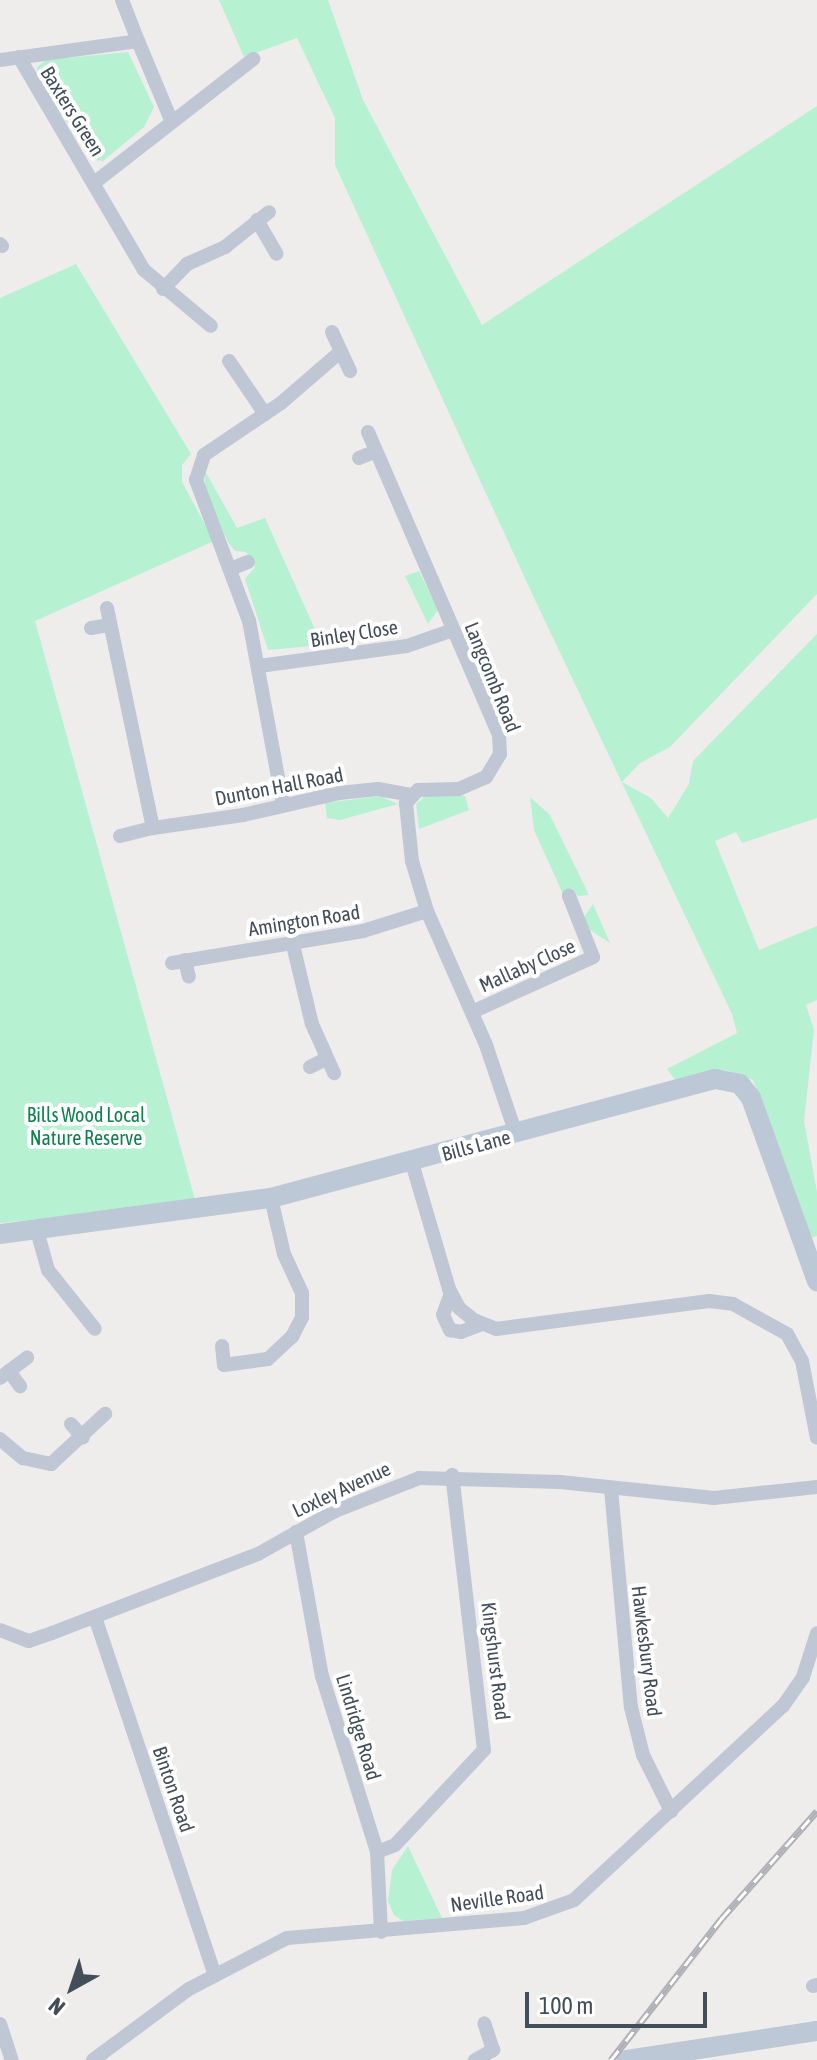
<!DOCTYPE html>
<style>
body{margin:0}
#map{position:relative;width:817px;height:2060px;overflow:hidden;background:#efecec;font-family:"Asap Condensed",sans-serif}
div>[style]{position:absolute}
.green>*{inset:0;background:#b6f1d1}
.street>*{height:14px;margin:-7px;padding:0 7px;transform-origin:7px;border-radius:7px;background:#bec7d3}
.secondary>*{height:20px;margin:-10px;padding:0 10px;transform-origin:10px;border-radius:10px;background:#bdc8d7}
.rail>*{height:7px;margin-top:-3.5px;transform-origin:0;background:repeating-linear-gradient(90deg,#fff 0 12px,#aeb1b7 0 24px);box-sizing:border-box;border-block:2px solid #aeb1b7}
span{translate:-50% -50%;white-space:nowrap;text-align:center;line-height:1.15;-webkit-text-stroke:8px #fff;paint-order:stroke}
.street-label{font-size:20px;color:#434e5b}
.park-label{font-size:20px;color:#108050}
.north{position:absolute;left:32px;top:1948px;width:80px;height:80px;-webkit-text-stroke:6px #fff;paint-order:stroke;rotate:220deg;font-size:22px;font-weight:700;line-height:32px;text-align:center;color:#434e5b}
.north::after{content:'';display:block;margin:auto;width:28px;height:36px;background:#434e5b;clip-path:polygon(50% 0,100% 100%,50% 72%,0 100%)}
.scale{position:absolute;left:525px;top:1992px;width:182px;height:36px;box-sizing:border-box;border:4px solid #434e5b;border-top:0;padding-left:10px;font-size:24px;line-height:28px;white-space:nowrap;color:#434e5b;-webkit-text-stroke:6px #fff;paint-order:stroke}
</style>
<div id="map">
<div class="green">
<i style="clip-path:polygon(219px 0,328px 0,363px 100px,482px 325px,817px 106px,817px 594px,670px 747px,640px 763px,622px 782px,651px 798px,668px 818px,689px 784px,693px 761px,817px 634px,817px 818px,742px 843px,736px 832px,715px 841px,759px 950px,817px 926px,817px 1000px,806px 1005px,814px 1030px,804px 1121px,817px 1192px,817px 1236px,810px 1238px,753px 1080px,725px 1070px,676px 1081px,667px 1069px,737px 1033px,732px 1014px,535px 600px,335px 165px,335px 118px,297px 38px,244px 57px)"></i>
<i style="clip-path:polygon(128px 52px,154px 107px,144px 127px,103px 161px,94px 160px,36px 80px,37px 67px,46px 60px)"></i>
<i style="clip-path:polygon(76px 264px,191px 454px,182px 465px,182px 482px,214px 541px,35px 621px,196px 1203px,0 1223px,0 298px)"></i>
<i style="clip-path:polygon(204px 469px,237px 528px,265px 518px,322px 645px,268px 650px,245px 579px,255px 567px,246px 552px,235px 551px,228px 542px,206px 496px)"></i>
<i style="clip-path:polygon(419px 571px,438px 610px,428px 624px,405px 576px)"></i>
<i style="clip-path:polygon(427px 795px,465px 796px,469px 810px,419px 829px,416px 804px)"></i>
<i style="clip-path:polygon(380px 796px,398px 804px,340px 820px,327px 818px,325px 803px)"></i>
<i style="clip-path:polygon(530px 797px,550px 815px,589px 895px,578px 896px,572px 890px,563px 894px,534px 830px)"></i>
<i style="clip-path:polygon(593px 904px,610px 943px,590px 930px,584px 917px)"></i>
<i style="clip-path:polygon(408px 1846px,442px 1918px,403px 1921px,394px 1915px,388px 1901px,392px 1870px)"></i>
</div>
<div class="street">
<i style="left:138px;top:41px;width:86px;rotate:67.3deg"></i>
<i style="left:19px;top:57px;width:247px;rotate:59.6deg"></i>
<i style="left:144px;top:270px;width:87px;rotate:39.9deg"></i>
<i style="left:0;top:60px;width:139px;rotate:-7.8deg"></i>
<i style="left:138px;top:41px;width:44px;rotate:-111.3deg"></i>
<i style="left:94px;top:183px;width:202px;rotate:-37.9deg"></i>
<i style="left:257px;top:220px;width:39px;rotate:60deg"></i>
<i style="left:0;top:244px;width:3px;rotate:45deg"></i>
<i style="left:163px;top:289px;width:35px;rotate:-46deg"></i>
<i style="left:187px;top:264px;width:42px;rotate:-24.1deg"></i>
<i style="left:225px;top:247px;width:56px;rotate:-38.5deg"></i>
<i style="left:332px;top:332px;width:43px;rotate:65.2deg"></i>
<i style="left:229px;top:361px;width:64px;rotate:55.8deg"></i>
<i style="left:368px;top:432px;width:330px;rotate:66.6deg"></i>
<i style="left:499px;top:735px;width:19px;rotate:87deg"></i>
<i style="left:500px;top:754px;width:27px;rotate:121deg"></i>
<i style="left:486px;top:777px;width:30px;rotate:156deg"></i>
<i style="left:459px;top:789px;width:41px;rotate:178.6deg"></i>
<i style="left:418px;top:790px;width:18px;rotate:133deg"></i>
<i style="left:406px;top:803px;width:58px;rotate:84.1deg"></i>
<i style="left:412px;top:861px;width:52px;rotate:73.3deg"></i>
<i style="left:427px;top:911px;width:146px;rotate:66.2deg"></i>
<i style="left:486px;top:1045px;width:94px;rotate:71.4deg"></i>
<i style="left:359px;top:458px;width:18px;rotate:-22deg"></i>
<i style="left:233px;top:568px;width:16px;rotate:-22deg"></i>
<i style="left:107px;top:608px;width:225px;rotate:78.2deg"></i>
<i style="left:153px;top:828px;width:91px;rotate:-8.2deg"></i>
<i style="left:243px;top:815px;width:98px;rotate:-12.9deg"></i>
<i style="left:339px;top:793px;width:39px;rotate:-6deg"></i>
<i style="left:378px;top:789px;width:35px;rotate:10deg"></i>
<i style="left:91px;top:628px;width:18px;rotate:-9deg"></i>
<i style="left:259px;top:666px;width:149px;rotate:-7.7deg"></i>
<i style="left:407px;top:646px;width:49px;rotate:-19.2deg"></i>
<i style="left:283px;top:804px;width:186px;rotate:-100.5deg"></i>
<i style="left:249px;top:621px;width:151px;rotate:-110.6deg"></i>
<i style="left:196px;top:480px;width:26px;rotate:-72deg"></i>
<i style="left:204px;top:455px;width:93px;rotate:-34deg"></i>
<i style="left:281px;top:403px;width:78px;rotate:-40.8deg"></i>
<i style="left:120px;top:836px;width:34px;rotate:-14deg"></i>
<i style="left:292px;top:941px;width:85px;rotate:76.5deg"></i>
<i style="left:312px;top:1024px;width:54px;rotate:65.8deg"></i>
<i style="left:185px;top:960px;width:17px;rotate:77deg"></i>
<i style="left:172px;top:963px;width:194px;rotate:-9.5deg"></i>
<i style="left:363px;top:931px;width:67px;rotate:-17.4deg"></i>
<i style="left:472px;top:1012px;width:133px;rotate:-24.4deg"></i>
<i style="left:593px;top:957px;width:66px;rotate:-111.5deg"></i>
<i style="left:310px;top:1067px;width:18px;rotate:-27deg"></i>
<i style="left:412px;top:1163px;width:131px;rotate:73.6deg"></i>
<i style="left:449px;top:1289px;width:21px;rotate:62deg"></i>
<i style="left:459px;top:1308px;width:19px;rotate:39deg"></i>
<i style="left:474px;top:1320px;width:24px;rotate:22deg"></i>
<i style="left:496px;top:1329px;width:215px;rotate:-7.5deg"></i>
<i style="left:709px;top:1301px;width:24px;rotate:7deg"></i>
<i style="left:733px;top:1304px;width:62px;rotate:29.1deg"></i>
<i style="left:787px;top:1334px;width:31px;rotate:61deg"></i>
<i style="left:802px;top:1361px;width:78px;rotate:79deg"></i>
<i style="left:36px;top:1227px;width:45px;rotate:74.4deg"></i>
<i style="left:48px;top:1270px;width:75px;rotate:51.5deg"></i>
<i style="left:451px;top:1293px;width:23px;rotate:110deg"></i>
<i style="left:443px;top:1315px;width:17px;rotate:65deg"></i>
<i style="left:450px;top:1330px;width:11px;rotate:10deg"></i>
<i style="left:461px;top:1332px;width:22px;rotate:-21deg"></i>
<i style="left:222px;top:1346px;width:19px;rotate:84deg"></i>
<i style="left:224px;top:1365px;width:44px;rotate:-7.8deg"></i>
<i style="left:268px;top:1359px;width:33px;rotate:-43deg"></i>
<i style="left:292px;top:1337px;width:22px;rotate:-63deg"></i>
<i style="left:302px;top:1317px;width:24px;rotate:-90deg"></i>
<i style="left:302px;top:1293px;width:43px;rotate:-114.8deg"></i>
<i style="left:284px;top:1254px;width:57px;rotate:-103.1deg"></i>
<i style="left:9px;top:1371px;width:19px;rotate:54deg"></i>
<i style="left:0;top:1378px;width:34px;rotate:-37deg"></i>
<i style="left:71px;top:1424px;width:18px;rotate:49deg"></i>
<i style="left:0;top:1439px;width:30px;rotate:40deg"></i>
<i style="left:23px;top:1458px;width:29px;rotate:12deg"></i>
<i style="left:51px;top:1464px;width:74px;rotate:-42.8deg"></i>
<i style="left:611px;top:1489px;width:219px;rotate:84.8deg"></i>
<i style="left:631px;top:1707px;width:49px;rotate:76deg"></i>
<i style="left:643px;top:1755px;width:63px;rotate:63.4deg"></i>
<i style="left:296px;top:1532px;width:146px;rotate:79.8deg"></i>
<i style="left:322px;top:1676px;width:184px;rotate:72.6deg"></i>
<i style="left:377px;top:1852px;width:80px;rotate:87.1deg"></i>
<i style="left:95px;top:1617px;width:378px;rotate:71.5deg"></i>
<i style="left:0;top:1630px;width:31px;rotate:21deg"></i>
<i style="left:29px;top:1641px;width:24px;rotate:-19deg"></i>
<i style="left:52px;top:1633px;width:221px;rotate:-21deg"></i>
<i style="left:258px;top:1554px;width:88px;rotate:-29.2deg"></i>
<i style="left:335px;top:1511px;width:90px;rotate:-21.4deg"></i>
<i style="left:419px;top:1478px;width:141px;rotate:1.6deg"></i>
<i style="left:560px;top:1482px;width:155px;rotate:5.9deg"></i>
<i style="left:714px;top:1498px;width:104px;rotate:-6.1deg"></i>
<i style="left:377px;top:1852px;width:19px;rotate:-21deg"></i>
<i style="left:395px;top:1845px;width:130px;rotate:-46.9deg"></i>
<i style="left:484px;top:1750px;width:277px;rotate:-96.6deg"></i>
<i style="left:813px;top:1986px;width:4px;rotate:-14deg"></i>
<i style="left:0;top:2024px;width:38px;rotate:72deg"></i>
<i style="left:93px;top:2060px;width:119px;rotate:-36.5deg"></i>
<i style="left:189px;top:1989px;width:110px;rotate:-27.5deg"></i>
<i style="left:287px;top:1938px;width:238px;rotate:-4.8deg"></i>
<i style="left:524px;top:1918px;width:53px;rotate:-19.8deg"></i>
<i style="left:574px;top:1900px;width:285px;rotate:-42.9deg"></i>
<i style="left:783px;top:1706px;width:35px;rotate:-55deg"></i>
<i style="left:803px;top:1677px;width:46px;rotate:-72.3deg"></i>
<i style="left:475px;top:2060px;width:21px;rotate:-29deg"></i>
<i style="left:493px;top:2050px;width:28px;rotate:-108deg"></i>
</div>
<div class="secondary">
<i style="left:0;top:1234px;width:273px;rotate:-7.6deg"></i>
<i style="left:271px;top:1198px;width:460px;rotate:-15deg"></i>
<i style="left:715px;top:1079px;width:25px;rotate:11deg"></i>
<i style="left:740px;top:1084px;width:18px;rotate:52deg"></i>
<i style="left:751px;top:1098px;width:195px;rotate:70.2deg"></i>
<i style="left:627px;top:2060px;width:192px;rotate:-8.7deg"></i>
</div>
<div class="rail">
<i style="left:611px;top:2060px;width:180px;rotate:-52deg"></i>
<i style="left:722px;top:1918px;width:143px;rotate:-48.4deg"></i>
</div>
<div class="street-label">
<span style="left:73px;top:111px;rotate:58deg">Baxters Green</span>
<span style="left:354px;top:633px;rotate:-9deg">Binley Close</span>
<span style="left:493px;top:677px;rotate:68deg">Langcomb Road</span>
<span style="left:279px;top:786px;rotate:-11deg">Dunton Hall Road</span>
<span style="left:304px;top:920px;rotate:-9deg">Amington Road</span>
<span style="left:527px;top:965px;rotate:-24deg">Mallaby Close</span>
<span style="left:476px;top:1145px;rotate:-15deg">Bills Lane</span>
<span style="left:341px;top:1489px;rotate:-25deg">Loxley Avenue</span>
<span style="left:647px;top:1651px;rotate:83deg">Hawkesbury Road</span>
<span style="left:496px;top:1661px;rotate:83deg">Kingshurst Road</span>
<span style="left:359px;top:1727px;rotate:73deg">Lindridge Road</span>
<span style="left:174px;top:1789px;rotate:71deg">Binton Road</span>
<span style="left:497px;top:1898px;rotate:-8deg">Neville Road</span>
</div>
<div class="park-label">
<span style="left:86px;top:1126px">Bills Wood Local<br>Nature Reserve</span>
</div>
<div class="north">N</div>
<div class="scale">100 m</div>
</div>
